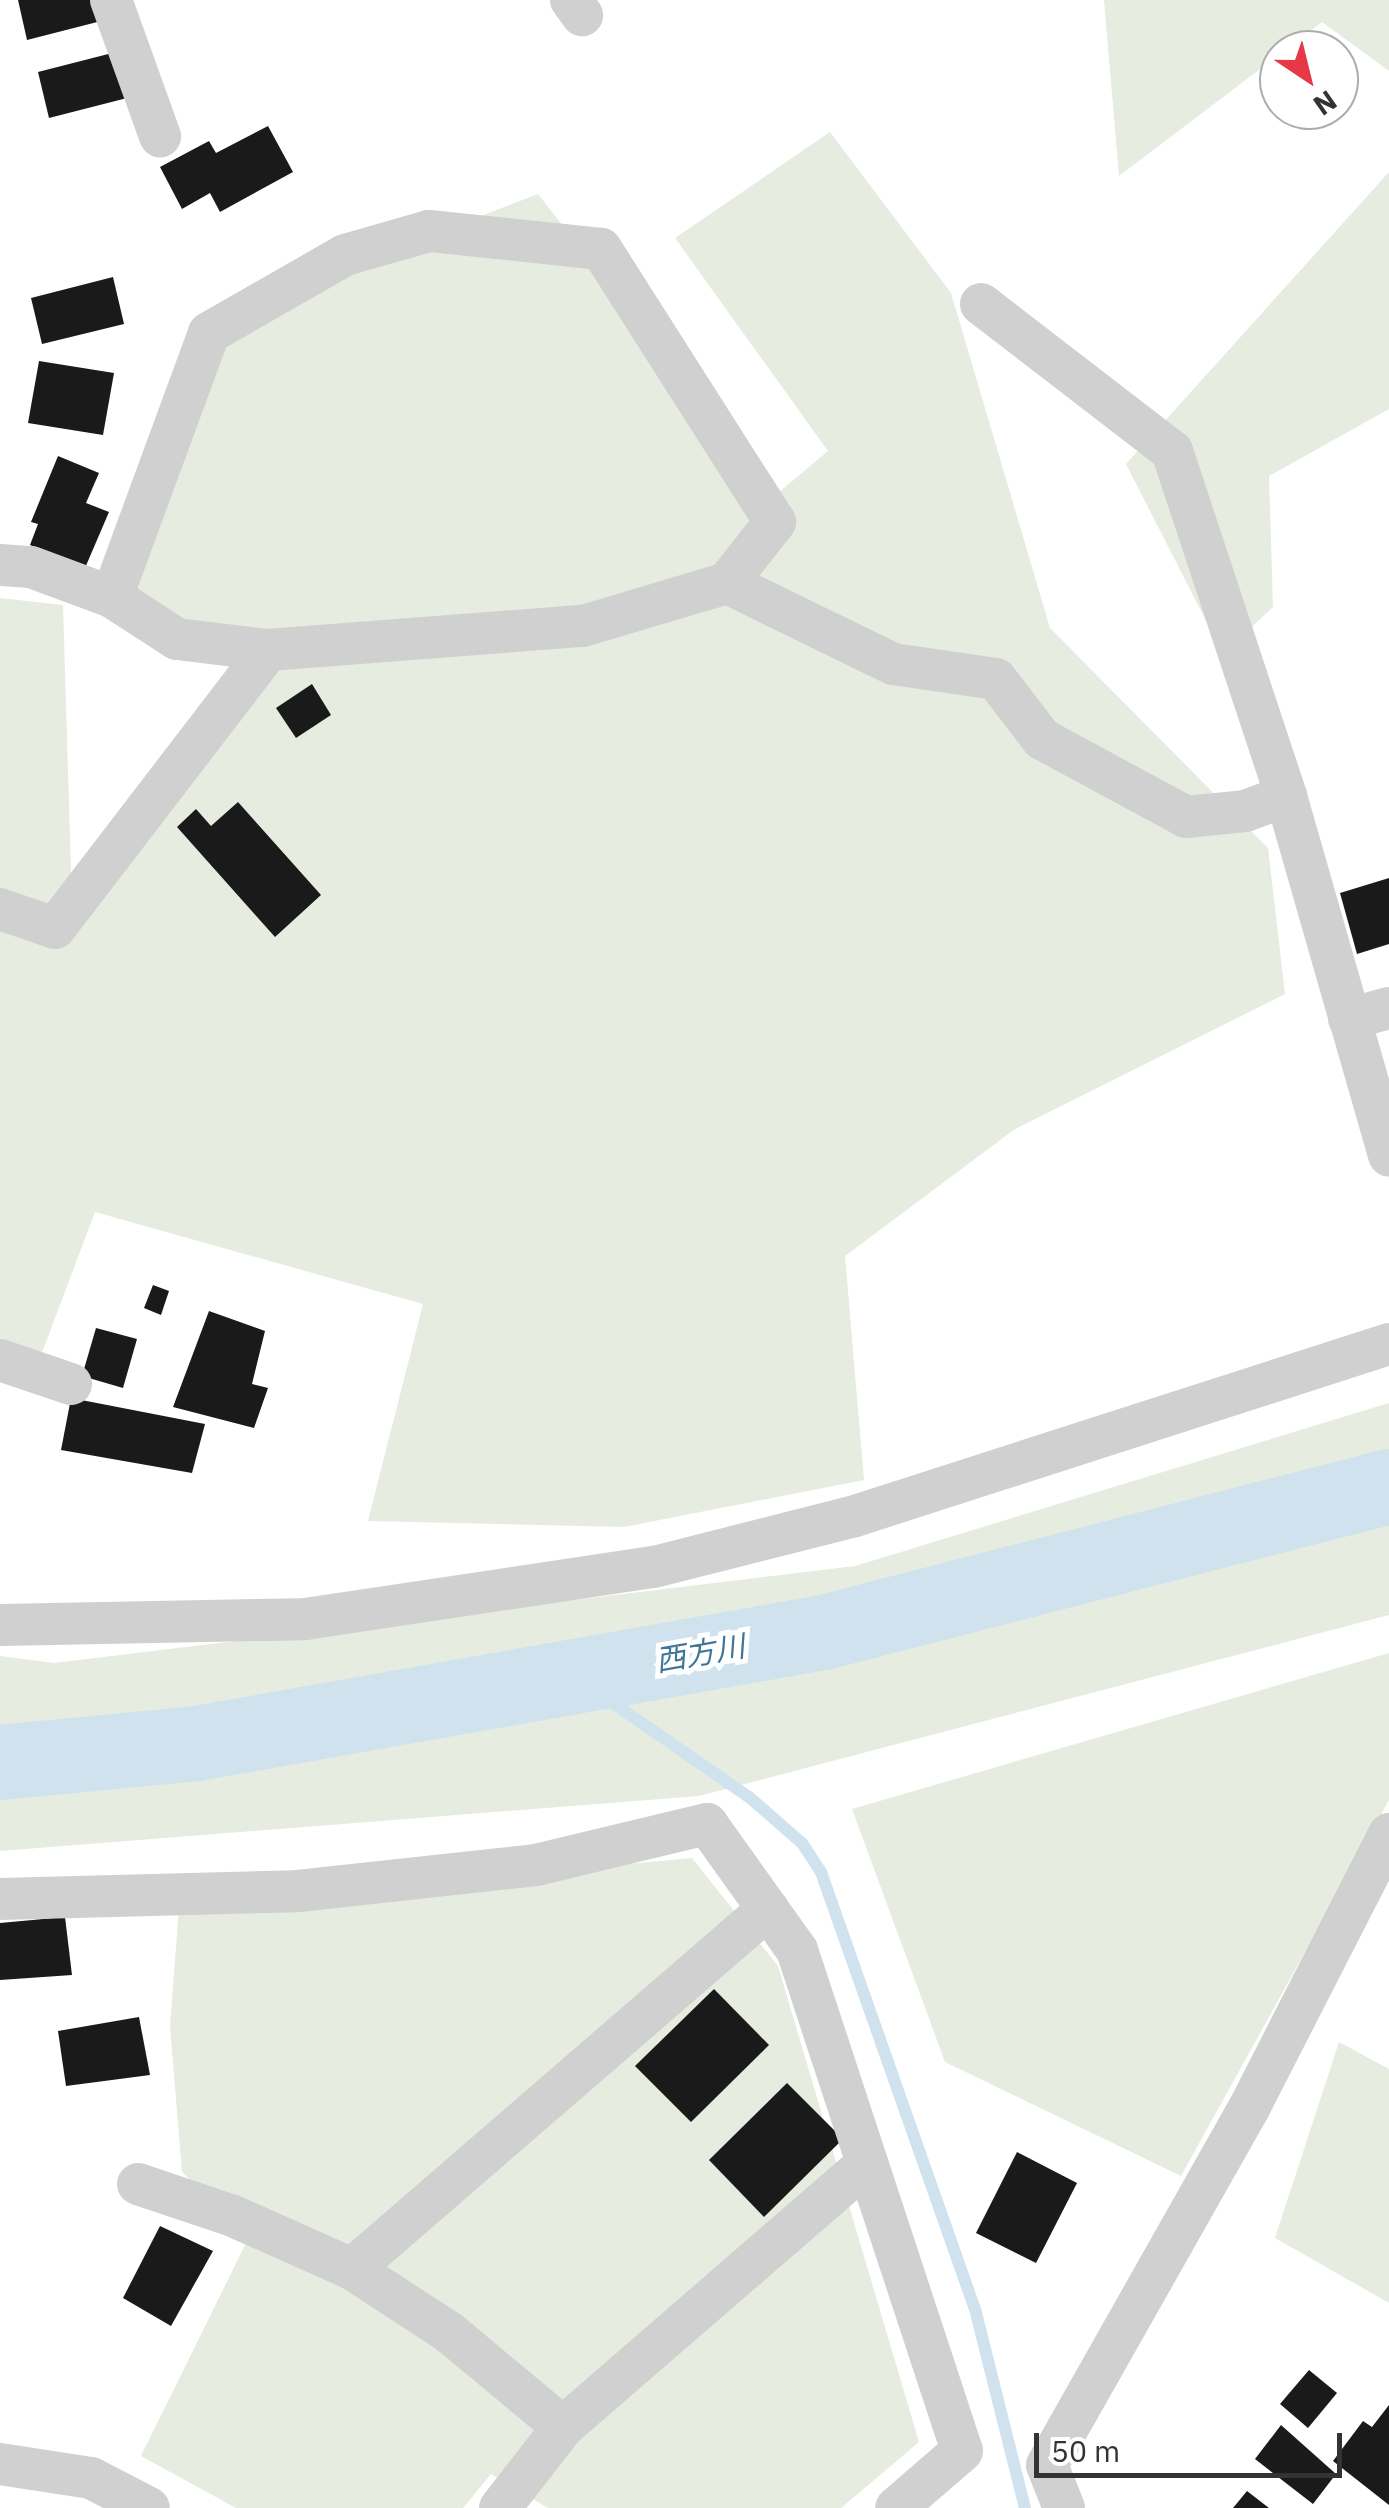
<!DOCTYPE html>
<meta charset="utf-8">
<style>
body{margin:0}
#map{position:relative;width:1389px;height:2508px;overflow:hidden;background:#fff;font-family:"IBM Plex Sans","Noto Sans JP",sans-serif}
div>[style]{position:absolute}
.green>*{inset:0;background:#e6ecdf}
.stream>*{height:12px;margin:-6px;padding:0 6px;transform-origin:6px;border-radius:6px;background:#cfe2ee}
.river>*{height:75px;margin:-37.5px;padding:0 37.5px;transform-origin:37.5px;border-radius:37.5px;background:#cfe2ee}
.building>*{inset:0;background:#1a1a1a}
.minor>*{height:42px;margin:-21px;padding:0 21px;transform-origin:21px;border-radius:21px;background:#d0d0d0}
span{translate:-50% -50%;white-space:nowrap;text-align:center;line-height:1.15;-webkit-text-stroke:10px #fff;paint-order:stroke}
.water-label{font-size:30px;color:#3f7597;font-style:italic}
.north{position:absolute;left:1259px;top:30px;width:100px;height:100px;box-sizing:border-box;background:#fff;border:2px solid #adadad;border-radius:50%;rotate:145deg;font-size:28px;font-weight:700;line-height:40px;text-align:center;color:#333}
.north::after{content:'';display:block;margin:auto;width:35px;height:45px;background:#e63946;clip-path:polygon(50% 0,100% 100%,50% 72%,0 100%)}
.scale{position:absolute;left:1034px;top:2433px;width:308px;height:45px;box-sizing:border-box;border:5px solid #333;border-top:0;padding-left:12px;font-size:30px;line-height:35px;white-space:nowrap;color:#333;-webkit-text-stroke:8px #fff;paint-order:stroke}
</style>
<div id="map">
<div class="green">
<i style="clip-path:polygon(1104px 0,1389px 0,1389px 71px,1322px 22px,1119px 176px)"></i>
<i style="clip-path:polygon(830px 132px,951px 293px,1050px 628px,1268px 848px,1285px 994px,1015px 1129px,845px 1256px,864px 1480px,624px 1527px,368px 1521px,423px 1304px,95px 1212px,35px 1371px,0 1360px,0 598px,63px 605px,72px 904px,267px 651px,112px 597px,202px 351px,269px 298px,538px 194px,695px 396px,765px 504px,828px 451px,675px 238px)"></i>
<i style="clip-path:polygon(1389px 172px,1389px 409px,1269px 476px,1273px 607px,1223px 654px,1126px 464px)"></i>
<i style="clip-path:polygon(1389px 1403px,1389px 1615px,699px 1796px,0 1851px,0 1656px,54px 1663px,855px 1566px)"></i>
<i style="clip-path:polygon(1389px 1653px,1389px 1800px,1181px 2176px,945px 2062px,852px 1809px)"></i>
<i style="clip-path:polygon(692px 1858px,778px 1966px,919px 2442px,841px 2508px,548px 2508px,491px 2474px,463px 2508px,236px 2508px,141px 2456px,250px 2235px,182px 2172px,170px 2026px,179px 1907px)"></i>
<i style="clip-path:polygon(1339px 2042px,1389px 2069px,1389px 2303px,1275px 2238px)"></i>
</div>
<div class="stream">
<i style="left:574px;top:1676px;width:213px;rotate:34.7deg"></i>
<i style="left:749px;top:1797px;width:70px;rotate:41deg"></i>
<i style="left:802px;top:1843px;width:35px;rotate:57deg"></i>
<i style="left:821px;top:1872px;width:467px;rotate:70.6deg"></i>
<i style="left:976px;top:2313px;width:201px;rotate:75.9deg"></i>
</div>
<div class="river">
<i style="left:0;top:1762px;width:197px;rotate:-5.5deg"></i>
<i style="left:196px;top:1743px;width:637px;rotate:-10.04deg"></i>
<i style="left:823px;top:1632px;width:585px;rotate:-14.46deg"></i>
</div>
<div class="building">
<i style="clip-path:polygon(18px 0,105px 0,109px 19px,27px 40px)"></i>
<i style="clip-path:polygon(120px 51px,131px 97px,49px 118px,38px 72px)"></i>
<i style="clip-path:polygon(268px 126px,293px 172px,220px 212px,210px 193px,182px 209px,160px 167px,209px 141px,216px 153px)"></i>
<i style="clip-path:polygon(113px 277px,124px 324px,42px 344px,31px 298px)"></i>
<i style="clip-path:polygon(39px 361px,114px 373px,103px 435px,28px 423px)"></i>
<i style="clip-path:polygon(58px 456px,99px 473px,86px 503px,109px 512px,85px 568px,30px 545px,38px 524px,31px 522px)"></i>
<i style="clip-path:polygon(312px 684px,331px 715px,296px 738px,276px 708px)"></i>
<i style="clip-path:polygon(238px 802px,321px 895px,275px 937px,177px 827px,196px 809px,211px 826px)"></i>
<i style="clip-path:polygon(1389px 878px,1389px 944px,1357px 954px,1340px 893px)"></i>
<i style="clip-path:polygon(153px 1285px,169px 1291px,161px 1315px,144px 1308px)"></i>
<i style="clip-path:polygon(209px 1311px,265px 1331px,252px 1384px,268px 1388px,254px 1428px,173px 1407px)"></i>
<i style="clip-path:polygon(96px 1328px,137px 1339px,123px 1388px,82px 1376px)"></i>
<i style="clip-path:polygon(71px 1398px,205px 1424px,192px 1473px,61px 1450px)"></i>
<i style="clip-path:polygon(65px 1917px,72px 1975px,0 1980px,0 1923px)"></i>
<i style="clip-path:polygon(714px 1989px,769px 2045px,691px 2122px,635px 2066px)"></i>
<i style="clip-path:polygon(139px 2017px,150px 2075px,66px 2086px,58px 2031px)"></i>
<i style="clip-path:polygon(787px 2083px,843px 2139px,764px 2217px,709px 2160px)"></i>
<i style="clip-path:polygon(1017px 2152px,1077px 2183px,1036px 2263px,976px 2233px)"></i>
<i style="clip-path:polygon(160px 2226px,213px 2251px,171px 2326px,123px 2298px)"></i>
<i style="clip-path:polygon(1309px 2370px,1337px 2393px,1308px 2428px,1280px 2404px)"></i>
<i style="clip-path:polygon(1389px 2405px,1389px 2505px,1333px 2461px,1363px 2421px,1372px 2427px)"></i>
<i style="clip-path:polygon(1281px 2425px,1336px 2474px,1313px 2504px,1255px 2459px)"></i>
<i style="clip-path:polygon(1247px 2491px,1269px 2508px,1233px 2508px)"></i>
</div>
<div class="minor">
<i style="left:111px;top:0;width:145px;rotate:70.2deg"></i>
<i style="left:571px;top:0;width:19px;rotate:54deg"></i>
<i style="left:981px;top:304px;width:241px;rotate:37.6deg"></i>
<i style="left:1172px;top:451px;width:363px;rotate:71.7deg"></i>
<i style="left:0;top:565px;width:31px;rotate:4deg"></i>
<i style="left:31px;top:567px;width:86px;rotate:20.3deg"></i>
<i style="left:112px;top:597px;width:77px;rotate:32.9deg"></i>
<i style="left:177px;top:639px;width:92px;rotate:6.9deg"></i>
<i style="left:727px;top:583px;width:185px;rotate:26deg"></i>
<i style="left:893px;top:664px;width:104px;rotate:8.3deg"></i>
<i style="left:996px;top:679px;width:76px;rotate:52.5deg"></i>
<i style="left:1042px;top:739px;width:164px;rotate:28.4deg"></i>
<i style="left:1186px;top:817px;width:59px;rotate:-5.8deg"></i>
<i style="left:1245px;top:811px;width:44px;rotate:-20.1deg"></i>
<i style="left:1286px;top:796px;width:374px;rotate:74deg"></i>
<i style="left:0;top:909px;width:58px;rotate:19.1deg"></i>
<i style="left:55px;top:928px;width:350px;rotate:-52.5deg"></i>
<i style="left:268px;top:650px;width:316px;rotate:-4.4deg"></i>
<i style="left:583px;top:626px;width:150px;rotate:-16.6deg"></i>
<i style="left:727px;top:583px;width:78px;rotate:-51.8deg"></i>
<i style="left:775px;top:522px;width:324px;rotate:-122.5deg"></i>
<i style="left:601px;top:249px;width:173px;rotate:-174deg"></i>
<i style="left:429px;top:231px;width:87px;rotate:164.1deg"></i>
<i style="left:345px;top:255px;width:157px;rotate:150.2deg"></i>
<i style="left:209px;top:333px;width:281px;rotate:110.2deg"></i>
<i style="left:1349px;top:1019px;width:41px;rotate:-15.4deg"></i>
<i style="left:0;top:1360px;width:75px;rotate:18.7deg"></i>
<i style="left:0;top:1625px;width:305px;rotate:-1.1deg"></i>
<i style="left:305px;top:1619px;width:353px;rotate:-8.5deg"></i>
<i style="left:654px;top:1567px;width:207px;rotate:-14.2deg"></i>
<i style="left:855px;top:1516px;width:561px;rotate:-17.85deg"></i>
<i style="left:0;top:1899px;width:298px;rotate:-1.5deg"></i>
<i style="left:298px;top:1891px;width:239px;rotate:-6.2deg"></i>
<i style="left:536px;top:1865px;width:176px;rotate:-13.5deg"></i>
<i style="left:707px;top:1824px;width:155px;rotate:54.5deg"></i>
<i style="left:797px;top:1950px;width:527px;rotate:71.77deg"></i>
<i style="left:962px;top:2451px;width:87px;rotate:139.2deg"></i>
<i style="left:138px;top:2184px;width:100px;rotate:18.6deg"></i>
<i style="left:233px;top:2216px;width:130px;rotate:24deg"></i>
<i style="left:352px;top:2269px;width:117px;rotate:33.1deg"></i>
<i style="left:450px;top:2333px;width:147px;rotate:39.8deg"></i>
<i style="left:352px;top:2269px;width:550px;rotate:-40.87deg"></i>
<i style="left:0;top:2464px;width:92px;rotate:8.7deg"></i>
<i style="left:91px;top:2478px;width:65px;rotate:27.3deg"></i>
<i style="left:500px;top:2508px;width:103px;rotate:-52.1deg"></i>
<i style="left:563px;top:2427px;width:402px;rotate:-40.9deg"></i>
<i style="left:1064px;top:2508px;width:46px;rotate:-111.6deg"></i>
<i style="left:1047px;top:2465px;width:410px;rotate:-60.5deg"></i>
<i style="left:1249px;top:2108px;width:308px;rotate:-62.9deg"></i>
</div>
<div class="water-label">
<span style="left:700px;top:1653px;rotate:-10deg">西方川</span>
</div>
<div class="north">N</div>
<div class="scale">50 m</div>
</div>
